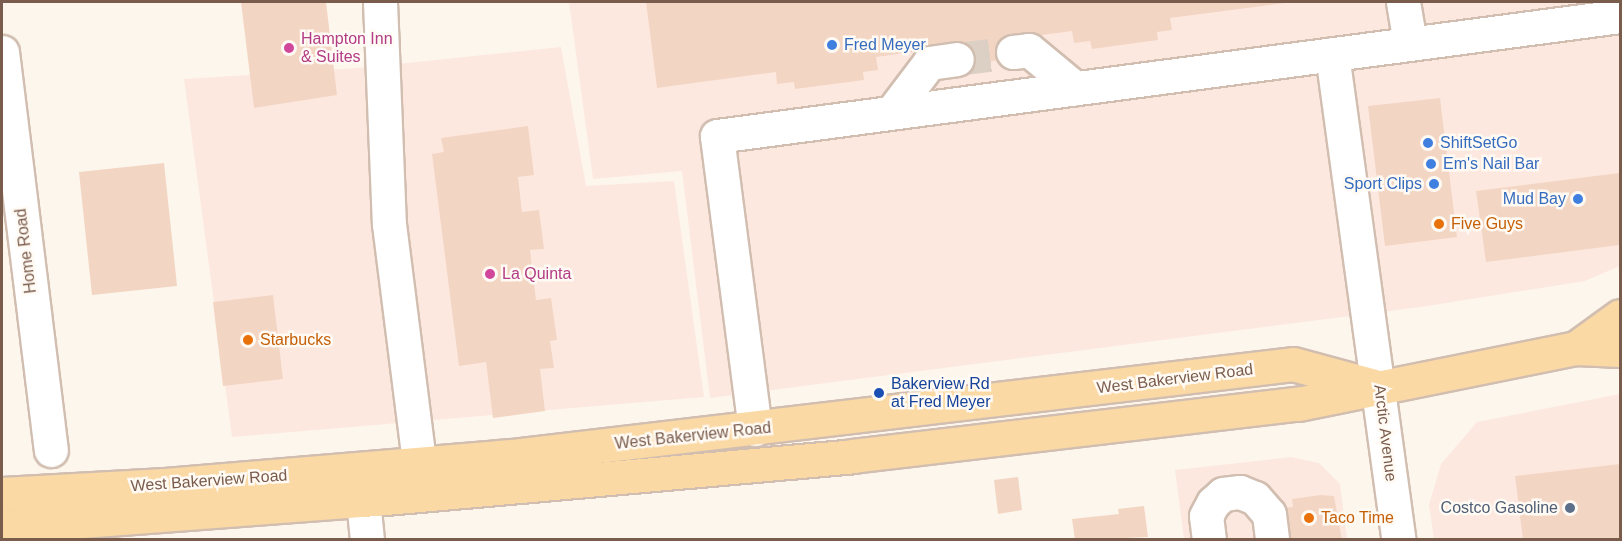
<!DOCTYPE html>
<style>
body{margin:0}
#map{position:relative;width:1622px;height:541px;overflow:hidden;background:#fdf6ec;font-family:Helvetica,sans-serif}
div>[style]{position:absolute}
.commercial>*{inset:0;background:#fde8e0}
.building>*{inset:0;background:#f3d5c3}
.minor-tunnel>*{height:33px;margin-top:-16.5px;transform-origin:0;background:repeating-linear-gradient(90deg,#dcd0c4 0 33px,transparent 0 49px)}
.roads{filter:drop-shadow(2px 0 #d1beb0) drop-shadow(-2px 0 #d1beb0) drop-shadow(0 2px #d1beb0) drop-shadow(0 -2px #d1beb0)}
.minor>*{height:33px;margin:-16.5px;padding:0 16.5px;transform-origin:16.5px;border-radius:16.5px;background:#fff}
.major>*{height:33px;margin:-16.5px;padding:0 16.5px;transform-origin:16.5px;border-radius:16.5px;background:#fbd9a5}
.dots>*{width:16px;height:16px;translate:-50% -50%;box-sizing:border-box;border:3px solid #fffaf3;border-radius:50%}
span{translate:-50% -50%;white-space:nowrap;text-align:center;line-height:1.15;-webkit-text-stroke:5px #fffaf3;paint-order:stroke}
.hotel-label{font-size:16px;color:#b23c85}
.left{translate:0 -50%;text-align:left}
.shop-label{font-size:16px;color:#366cbe}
.right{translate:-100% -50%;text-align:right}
.food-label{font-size:16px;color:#c56008}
.street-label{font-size:16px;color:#7a5c4d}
.transit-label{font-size:16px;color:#164399}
.service-label{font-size:16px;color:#4e5e75}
.frame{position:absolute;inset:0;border:3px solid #7a5c4d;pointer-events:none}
</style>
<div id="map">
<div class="commercial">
<i style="clip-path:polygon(569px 2px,1620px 2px,1620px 266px,1585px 281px,1421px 307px,710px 398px,682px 171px,593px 179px)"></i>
<i style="clip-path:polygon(561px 47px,586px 186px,674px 181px,704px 397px,232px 437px,184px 79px,359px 68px)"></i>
<i style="clip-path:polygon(1620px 394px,1620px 539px,1434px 539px,1429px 505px,1441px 464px,1477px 422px)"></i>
<i style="clip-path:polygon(1291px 457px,1319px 463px,1340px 484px,1347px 539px,1184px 539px,1175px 470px)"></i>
</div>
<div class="building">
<i style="clip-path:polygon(241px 2px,326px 2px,337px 95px,254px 108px)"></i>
<i style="clip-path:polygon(646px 2px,1285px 2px,1285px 3px,1170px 18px,1172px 30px,1157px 32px,1158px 40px,1092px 49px,1090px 41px,1074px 43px,1072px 31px,1012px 39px,1014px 58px,957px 66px,955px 46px,876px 57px,878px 70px,863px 72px,864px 80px,795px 89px,794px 82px,777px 84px,776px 72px,657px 88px)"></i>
<i style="clip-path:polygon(1440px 98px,1457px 237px,1385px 246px,1368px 106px)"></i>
<i style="clip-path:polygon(528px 126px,534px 175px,518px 177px,522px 212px,539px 210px,544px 249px,530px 250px,536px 300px,551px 298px,557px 340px,550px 341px,554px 368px,540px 369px,545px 411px,493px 418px,486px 362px,459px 366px,432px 154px,444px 152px,441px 138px)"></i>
<i style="clip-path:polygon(164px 163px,177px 286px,92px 295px,79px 172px)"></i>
<i style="clip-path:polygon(1619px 173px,1620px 245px,1486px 262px,1476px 191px)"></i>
<i style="clip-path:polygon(273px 295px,283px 379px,223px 386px,213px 302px)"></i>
<i style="clip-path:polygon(1620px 464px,1620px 540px,1523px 540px,1515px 476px)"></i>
<i style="clip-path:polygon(1018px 477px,1022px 510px,998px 514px,994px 480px)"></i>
<i style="clip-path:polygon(1320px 495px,1334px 496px,1342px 540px,1284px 540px,1280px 508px,1293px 507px,1292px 499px)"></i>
<i style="clip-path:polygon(1144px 506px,1148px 537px,1075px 540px,1072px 519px,1119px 514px,1118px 509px)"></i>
</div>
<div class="minor-tunnel">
<i style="left:957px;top:59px;width:56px;rotate:-7.1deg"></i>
</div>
<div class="roads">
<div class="minor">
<i style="left:380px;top:2px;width:222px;rotate:87.7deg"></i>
<i style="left:389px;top:224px;width:241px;rotate:82.8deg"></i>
<i style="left:1403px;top:2px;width:42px;rotate:80.3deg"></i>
<i style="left:2px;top:52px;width:401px;rotate:83deg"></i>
<i style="left:1013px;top:52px;width:16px;rotate:-7deg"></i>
<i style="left:1029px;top:50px;width:60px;rotate:39.6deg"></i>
<i style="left:1332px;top:54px;width:491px;rotate:82.2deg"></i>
<i style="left:892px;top:112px;width:61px;rotate:-52.9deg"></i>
<i style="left:929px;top:63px;width:28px;rotate:-8deg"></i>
<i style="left:755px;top:429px;width:295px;rotate:-97.4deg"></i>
<i style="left:717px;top:136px;width:911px;rotate:-7.57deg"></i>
<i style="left:363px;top:500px;width:40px;rotate:84.3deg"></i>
<i style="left:1209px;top:540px;width:24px;rotate:-97deg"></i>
<i style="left:1206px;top:516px;width:15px;rotate:-62deg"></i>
<i style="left:1213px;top:503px;width:13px;rotate:-42deg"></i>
<i style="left:1223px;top:494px;width:17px;rotate:-7deg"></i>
<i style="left:1240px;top:492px;width:16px;rotate:22deg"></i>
<i style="left:1255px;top:498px;width:21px;rotate:49deg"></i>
<i style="left:1269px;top:514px;width:26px;rotate:83deg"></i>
</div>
<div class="major">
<i style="left:1576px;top:348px;width:54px;rotate:-36deg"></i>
<i style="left:2px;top:494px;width:163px;rotate:-3.2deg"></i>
<i style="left:165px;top:485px;width:357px;rotate:-4.8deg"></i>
<i style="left:521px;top:455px;width:777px;rotate:-6.72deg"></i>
<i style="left:1293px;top:364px;width:84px;rotate:15.2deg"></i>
<i style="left:2px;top:527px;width:362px;rotate:-4.3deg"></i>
<i style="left:363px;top:500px;width:491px;rotate:-5.1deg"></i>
<i style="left:852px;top:456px;width:449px;rotate:-6.7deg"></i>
<i style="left:1298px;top:404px;width:284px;rotate:-11.4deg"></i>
<i style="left:1576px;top:348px;width:44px;rotate:2.6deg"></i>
</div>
</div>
<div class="dots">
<i style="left:832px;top:45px;background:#3f7fe0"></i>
<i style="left:289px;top:48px;background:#d1479c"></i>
<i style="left:1428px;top:143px;background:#3f7fe0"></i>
<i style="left:1431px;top:164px;background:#3f7fe0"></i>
<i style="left:1434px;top:184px;background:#3f7fe0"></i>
<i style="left:1578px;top:199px;background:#3f7fe0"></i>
<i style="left:1439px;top:224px;background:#e8710a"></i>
<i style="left:490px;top:274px;background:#d1479c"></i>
<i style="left:248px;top:340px;background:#e8710a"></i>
<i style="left:879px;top:393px;background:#1a4fb4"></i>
<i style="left:1570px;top:508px;background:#5c6f8a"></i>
<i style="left:1309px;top:518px;background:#e8710a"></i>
</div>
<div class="hotel-label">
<span class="left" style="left:301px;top:48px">Hampton Inn<br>&amp; Suites</span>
<span class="left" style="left:502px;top:274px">La Quinta</span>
</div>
<div class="shop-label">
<span class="left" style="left:844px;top:45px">Fred Meyer</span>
<span class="left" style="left:1440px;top:143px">ShiftSetGo</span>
<span class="left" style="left:1443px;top:164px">Em's Nail Bar</span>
<span class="right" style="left:1422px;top:184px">Sport Clips</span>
<span class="right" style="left:1566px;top:199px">Mud Bay</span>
</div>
<div class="food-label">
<span class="left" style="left:1451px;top:224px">Five Guys</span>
<span class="left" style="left:260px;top:340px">Starbucks</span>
<span class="left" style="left:1321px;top:518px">Taco Time</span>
</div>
<div class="street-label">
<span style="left:26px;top:251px;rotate:-97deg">Home Road</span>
<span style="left:1175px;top:379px;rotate:-7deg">West Bakerview Road</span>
<span style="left:1385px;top:433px;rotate:83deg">Arctic Avenue</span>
<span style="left:693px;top:436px;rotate:-6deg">West Bakerview Road</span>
<span style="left:209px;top:481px;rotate:-4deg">West Bakerview Road</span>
</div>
<div class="transit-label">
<span class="left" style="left:891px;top:393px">Bakerview Rd<br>at Fred Meyer</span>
</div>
<div class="service-label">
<span class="right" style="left:1558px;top:508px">Costco Gasoline</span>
</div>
<div class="frame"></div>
</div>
